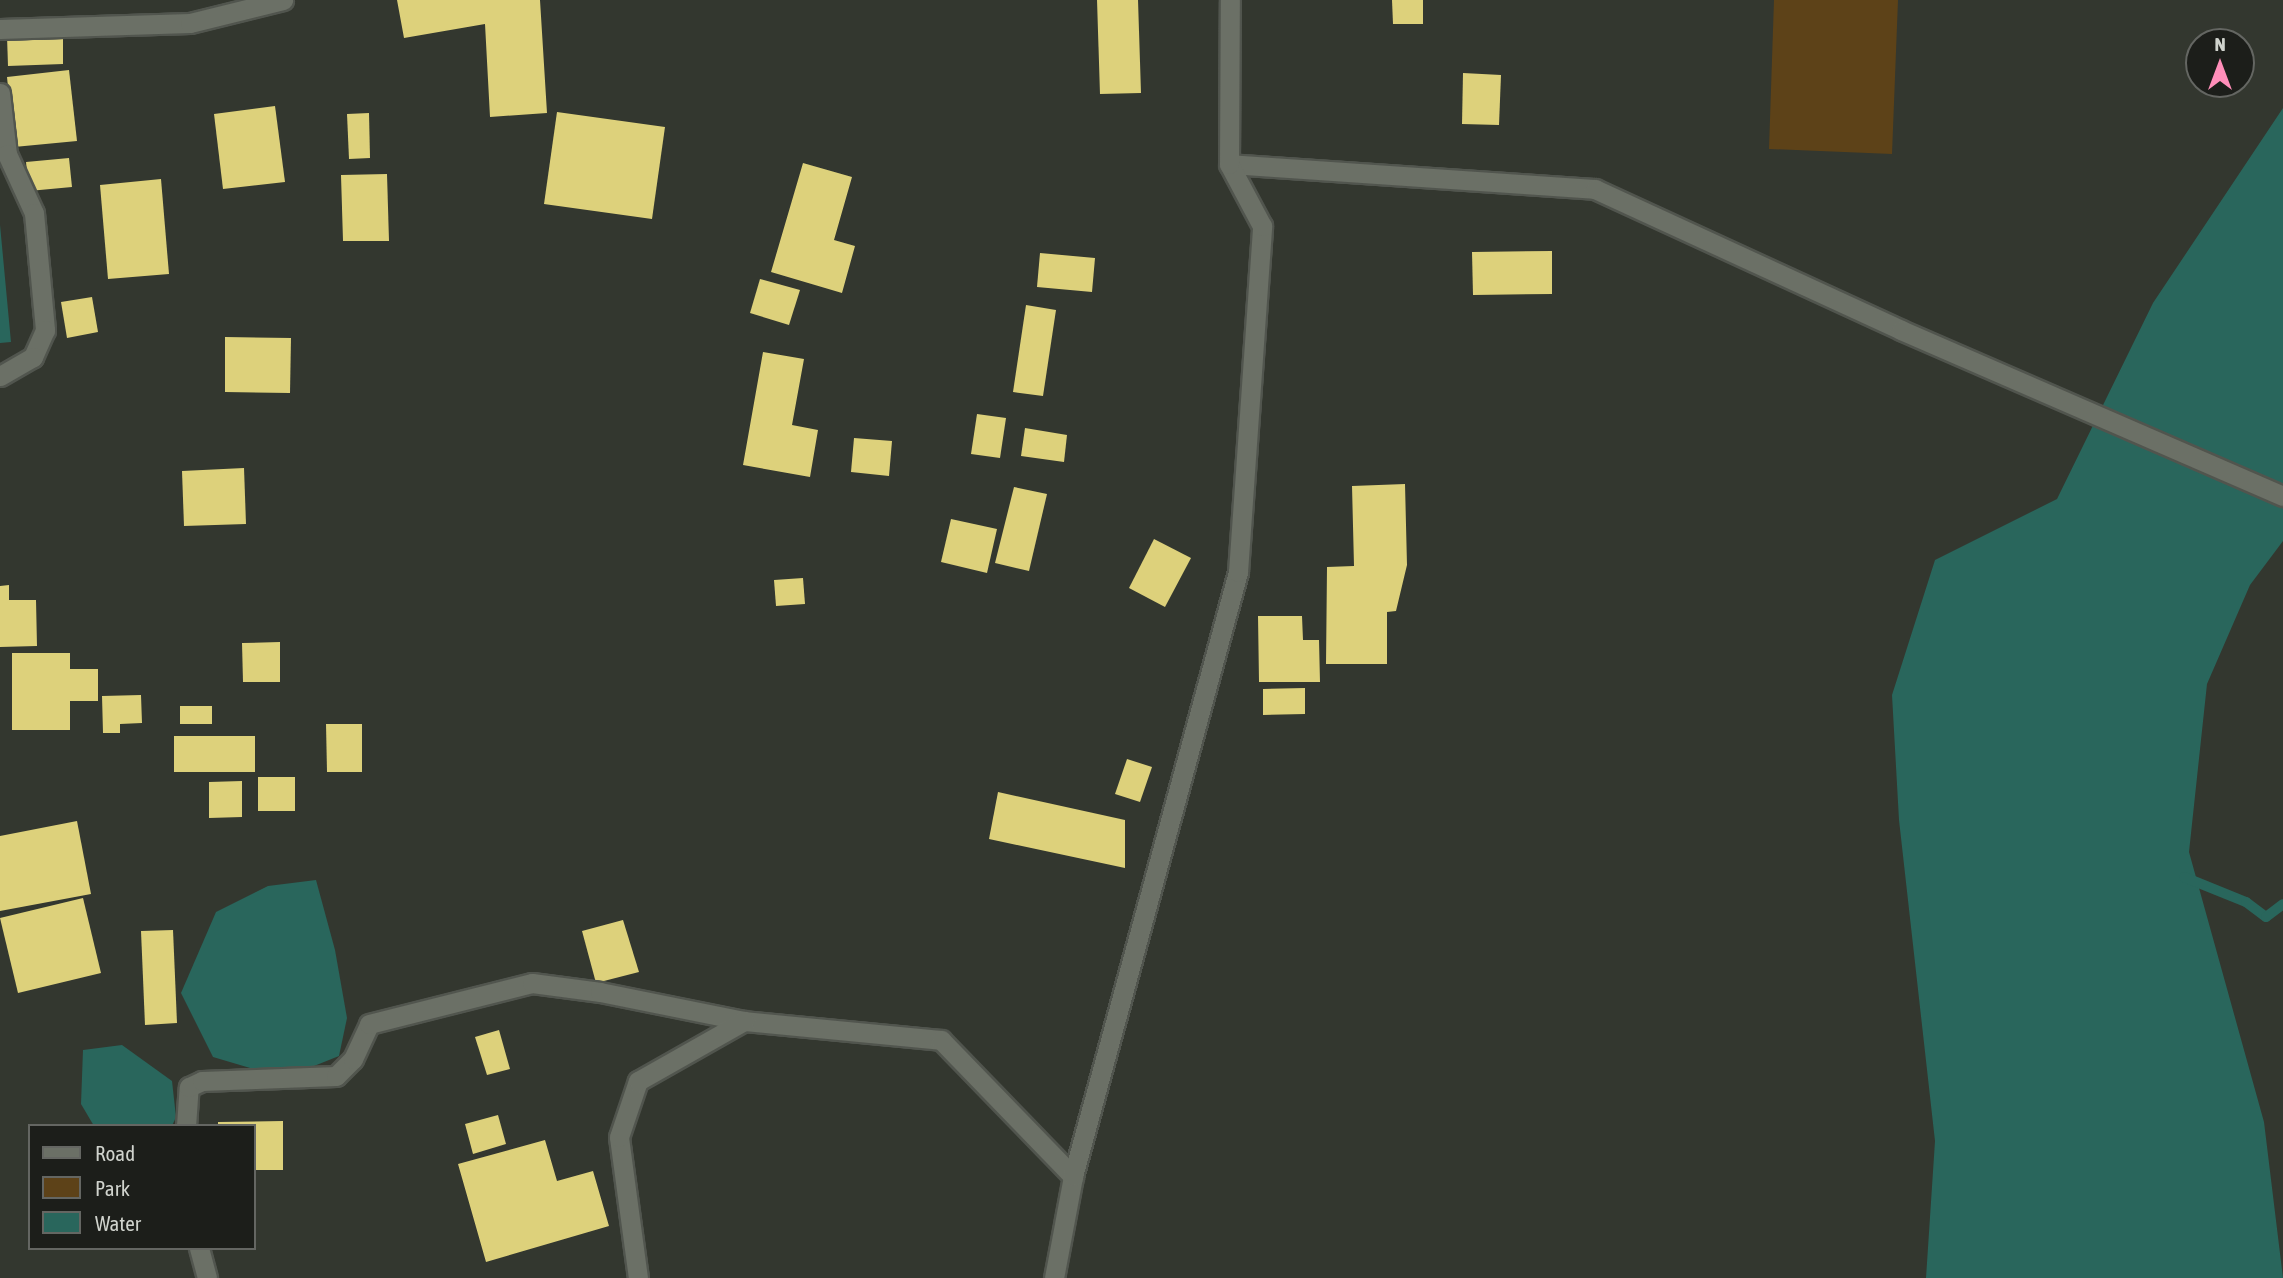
<!DOCTYPE html>
<style>
body{margin:0}
#map{position:relative;width:2283px;height:1278px;overflow:hidden;background:#33372f;font-family:"Asap Condensed",sans-serif}
div>[style]{position:absolute}
.green>*{inset:0;background:#5d4218}
.water>*{inset:0;background:#29665c}
.stream>*{height:10px;margin:-5px;padding:0 5px;transform-origin:5px;border-radius:5px;background:#29665c}
.building>*{inset:0;background:#ddd17b}
.roads{filter:drop-shadow(2px 0 #51554e) drop-shadow(-2px 0 #51554e) drop-shadow(0 2px #51554e) drop-shadow(0 -2px #51554e)}
.service>*{height:19px;margin:-9.5px;padding:0 9.5px;transform-origin:9.5px;border-radius:9.5px;background:#6b7066}
.minor>*{height:19px;margin:-9.5px;padding:0 9.5px;transform-origin:9.5px;border-radius:9.5px;background:#6b7066}
span{translate:-50% -50%;white-space:nowrap;text-align:center;line-height:1.15;-webkit-text-stroke:7px #1c1e1a;paint-order:stroke}
.legend{position:absolute;left:28px;top:1124px;width:228px;height:126px;box-sizing:border-box;background:#1c1e1a;border:2px solid #646662;margin:0;padding:9px 12px;list-style:none;font-size:21px;color:#d0d3cd}
.legend li{display:flex;align-items:center;gap:14px;height:35px}
.legend b{width:35px;border:2px solid #646662}
.north{position:absolute;left:2185px;top:28px;width:70px;height:70px;box-sizing:border-box;background:#1c1e1a;border:2px solid #646662;border-radius:50%;rotate:0deg;font-size:19px;font-weight:700;line-height:28px;text-align:center;color:#d0d3cd}
.north::after{content:'';display:block;margin:auto;width:24px;height:32px;background:#ff8eb9;clip-path:polygon(50% 0,100% 100%,50% 72%,0 100%)}
</style>
<div id="map">
<div class="green">
<i style="clip-path:polygon(1774px 0,1898px 0,1892px 154px,1769px 149px)"></i>
</div>
<div class="water">
<i style="clip-path:polygon(2283px 108px,2283px 541px,2250px 585px,2207px 684px,2189px 852px,2264px 1122px,2283px 1278px,1926px 1278px,1935px 1141px,1899px 820px,1892px 695px,1935px 560px,2057px 499px,2153px 303px)"></i>
<i style="clip-path:polygon(0 225px,11px 342px,0 343px)"></i>
<i style="clip-path:polygon(316px 880px,335px 950px,347px 1018px,339px 1056px,284px 1078px,213px 1057px,181px 993px,216px 912px,268px 886px)"></i>
<i style="clip-path:polygon(122px 1045px,172px 1081px,176px 1117px,172px 1126px,94px 1126px,81px 1104px,83px 1050px)"></i>
</div>
<div class="stream">
<i style="left:2184px;top:877px;width:67px;rotate:22deg"></i>
<i style="left:2246px;top:902px;width:25px;rotate:37deg"></i>
<i style="left:2266px;top:917px;width:21px;rotate:-37deg"></i>
</div>
<div class="building">
<i style="clip-path:polygon(397px 0,540px 0,547px 113px,490px 117px,485px 24px,404px 38px)"></i>
<i style="clip-path:polygon(1097px 0,1138px 0,1141px 93px,1100px 94px)"></i>
<i style="clip-path:polygon(1392px 0,1423px 0,1423px 24px,1393px 24px)"></i>
<i style="clip-path:polygon(63px 34px,63px 64px,8px 66px,7px 36px)"></i>
<i style="clip-path:polygon(69px 70px,77px 141px,14px 147px,7px 77px)"></i>
<i style="clip-path:polygon(1463px 73px,1501px 75px,1499px 125px,1462px 124px)"></i>
<i style="clip-path:polygon(275px 106px,285px 182px,223px 189px,214px 114px)"></i>
<i style="clip-path:polygon(557px 112px,665px 127px,652px 219px,544px 204px)"></i>
<i style="clip-path:polygon(369px 113px,370px 158px,349px 159px,347px 114px)"></i>
<i style="clip-path:polygon(69px 158px,72px 187px,29px 191px,26px 162px)"></i>
<i style="clip-path:polygon(803px 163px,852px 177px,834px 240px,855px 246px,842px 293px,771px 272px)"></i>
<i style="clip-path:polygon(387px 174px,389px 241px,343px 241px,341px 175px)"></i>
<i style="clip-path:polygon(161px 179px,169px 274px,108px 279px,100px 185px)"></i>
<i style="clip-path:polygon(1552px 251px,1552px 294px,1473px 295px,1472px 252px)"></i>
<i style="clip-path:polygon(1040px 253px,1095px 258px,1092px 292px,1037px 287px)"></i>
<i style="clip-path:polygon(760px 279px,800px 290px,789px 325px,750px 313px)"></i>
<i style="clip-path:polygon(92px 297px,98px 332px,67px 338px,61px 302px)"></i>
<i style="clip-path:polygon(1026px 305px,1056px 310px,1043px 396px,1013px 392px)"></i>
<i style="clip-path:polygon(225px 337px,291px 338px,290px 393px,225px 392px)"></i>
<i style="clip-path:polygon(763px 352px,804px 359px,792px 425px,818px 430px,810px 477px,743px 465px)"></i>
<i style="clip-path:polygon(977px 414px,1006px 418px,1000px 458px,971px 454px)"></i>
<i style="clip-path:polygon(1025px 428px,1067px 435px,1064px 462px,1021px 456px)"></i>
<i style="clip-path:polygon(854px 438px,892px 441px,889px 476px,851px 472px)"></i>
<i style="clip-path:polygon(244px 468px,246px 524px,184px 526px,182px 471px)"></i>
<i style="clip-path:polygon(1405px 484px,1407px 565px,1396px 611px,1387px 612px,1387px 664px,1326px 664px,1327px 567px,1354px 566px,1352px 486px)"></i>
<i style="clip-path:polygon(1014px 487px,1047px 494px,1029px 571px,995px 563px)"></i>
<i style="clip-path:polygon(951px 519px,997px 529px,987px 573px,941px 562px)"></i>
<i style="clip-path:polygon(1154px 539px,1191px 558px,1165px 607px,1129px 588px)"></i>
<i style="clip-path:polygon(803px 578px,805px 604px,776px 606px,774px 580px)"></i>
<i style="clip-path:polygon(9px 585px,9px 600px,36px 600px,37px 646px,0 647px,0 586px)"></i>
<i style="clip-path:polygon(1258px 616px,1302px 616px,1303px 640px,1319px 640px,1320px 682px,1259px 682px)"></i>
<i style="clip-path:polygon(280px 642px,280px 682px,243px 682px,242px 643px)"></i>
<i style="clip-path:polygon(12px 653px,70px 653px,70px 669px,98px 669px,98px 701px,70px 701px,70px 730px,12px 730px)"></i>
<i style="clip-path:polygon(1305px 688px,1305px 714px,1263px 715px,1263px 689px)"></i>
<i style="clip-path:polygon(141px 695px,142px 723px,120px 724px,120px 733px,103px 733px,102px 696px)"></i>
<i style="clip-path:polygon(180px 706px,212px 706px,212px 724px,180px 724px)"></i>
<i style="clip-path:polygon(326px 724px,362px 724px,362px 772px,327px 772px)"></i>
<i style="clip-path:polygon(174px 736px,255px 736px,255px 772px,174px 772px)"></i>
<i style="clip-path:polygon(1127px 759px,1152px 767px,1140px 802px,1115px 794px)"></i>
<i style="clip-path:polygon(258px 777px,295px 777px,295px 811px,258px 811px)"></i>
<i style="clip-path:polygon(242px 781px,242px 817px,209px 818px,209px 782px)"></i>
<i style="clip-path:polygon(998px 792px,1125px 820px,1125px 868px,989px 839px)"></i>
<i style="clip-path:polygon(77px 821px,91px 894px,0 911px,0 836px)"></i>
<i style="clip-path:polygon(83px 898px,101px 973px,18px 993px,0 918px)"></i>
<i style="clip-path:polygon(623px 920px,639px 972px,596px 983px,582px 931px)"></i>
<i style="clip-path:polygon(173px 930px,177px 1023px,145px 1025px,141px 931px)"></i>
<i style="clip-path:polygon(499px 1030px,510px 1069px,487px 1075px,475px 1037px)"></i>
<i style="clip-path:polygon(498px 1115px,506px 1144px,473px 1154px,465px 1124px)"></i>
<i style="clip-path:polygon(283px 1121px,283px 1170px,254px 1170px,254px 1126px,218px 1126px,218px 1122px)"></i>
<i style="clip-path:polygon(545px 1140px,557px 1181px,593px 1171px,609px 1226px,486px 1262px,458px 1164px)"></i>
</div>
<div class="roads">
<div class="service">
<i style="left:186px;top:1126px;width:39px;rotate:-86deg"></i>
<i style="left:189px;top:1087px;width:14px;rotate:-25deg"></i>
<i style="left:202px;top:1081px;width:134px;rotate:-2.1deg"></i>
<i style="left:336px;top:1076px;width:24px;rotate:-45deg"></i>
<i style="left:353px;top:1059px;width:38px;rotate:-65deg"></i>
<i style="left:369px;top:1024px;width:168px;rotate:-14.1deg"></i>
<i style="left:532px;top:983px;width:69px;rotate:7.5deg"></i>
<i style="left:199px;top:1248px;width:31px;rotate:75deg"></i>
</div>
<div class="minor">
<i style="left:0;top:29px;width:190px;rotate:-1.8deg"></i>
<i style="left:190px;top:23px;width:96px;rotate:-13.9deg"></i>
<i style="left:0;top:93px;width:61px;rotate:83.5deg"></i>
<i style="left:7px;top:154px;width:65px;rotate:65.4deg"></i>
<i style="left:34px;top:213px;width:118px;rotate:84.6deg"></i>
<i style="left:45px;top:330px;width:30px;rotate:114deg"></i>
<i style="left:33px;top:357px;width:38px;rotate:150deg"></i>
<i style="left:1229px;top:164px;width:367px;rotate:3.9deg"></i>
<i style="left:1595px;top:189px;width:337px;rotate:24.7deg"></i>
<i style="left:1901px;top:330px;width:417px;rotate:23.5deg"></i>
<i style="left:600px;top:992px;width:147px;rotate:11.4deg"></i>
<i style="left:744px;top:1021px;width:198px;rotate:5.5deg"></i>
<i style="left:941px;top:1040px;width:190px;rotate:45.9deg"></i>
<i style="left:638px;top:1278px;width:142px;rotate:-97.7deg"></i>
<i style="left:619px;top:1137px;width:59px;rotate:-71.3deg"></i>
<i style="left:638px;top:1081px;width:122px;rotate:-29.5deg"></i>
<i style="left:1054px;top:1278px;width:104px;rotate:-79.4deg"></i>
<i style="left:1073px;top:1176px;width:626px;rotate:-74.72deg"></i>
<i style="left:1238px;top:572px;width:347px;rotate:-86deg"></i>
<i style="left:1262px;top:226px;width:70px;rotate:-118deg"></i>
<i style="left:1229px;top:164px;width:164px;rotate:-89.7deg"></i>
</div>
</div>
<ul class="legend">
<li><b style="height:9px;background:#6b7066"></b>Road</li>
<li><b style="height:19px;background:#5d4218"></b>Park</li>
<li><b style="height:19px;background:#29665c"></b>Water</li>
</ul>
<div class="north">N</div>
</div>
